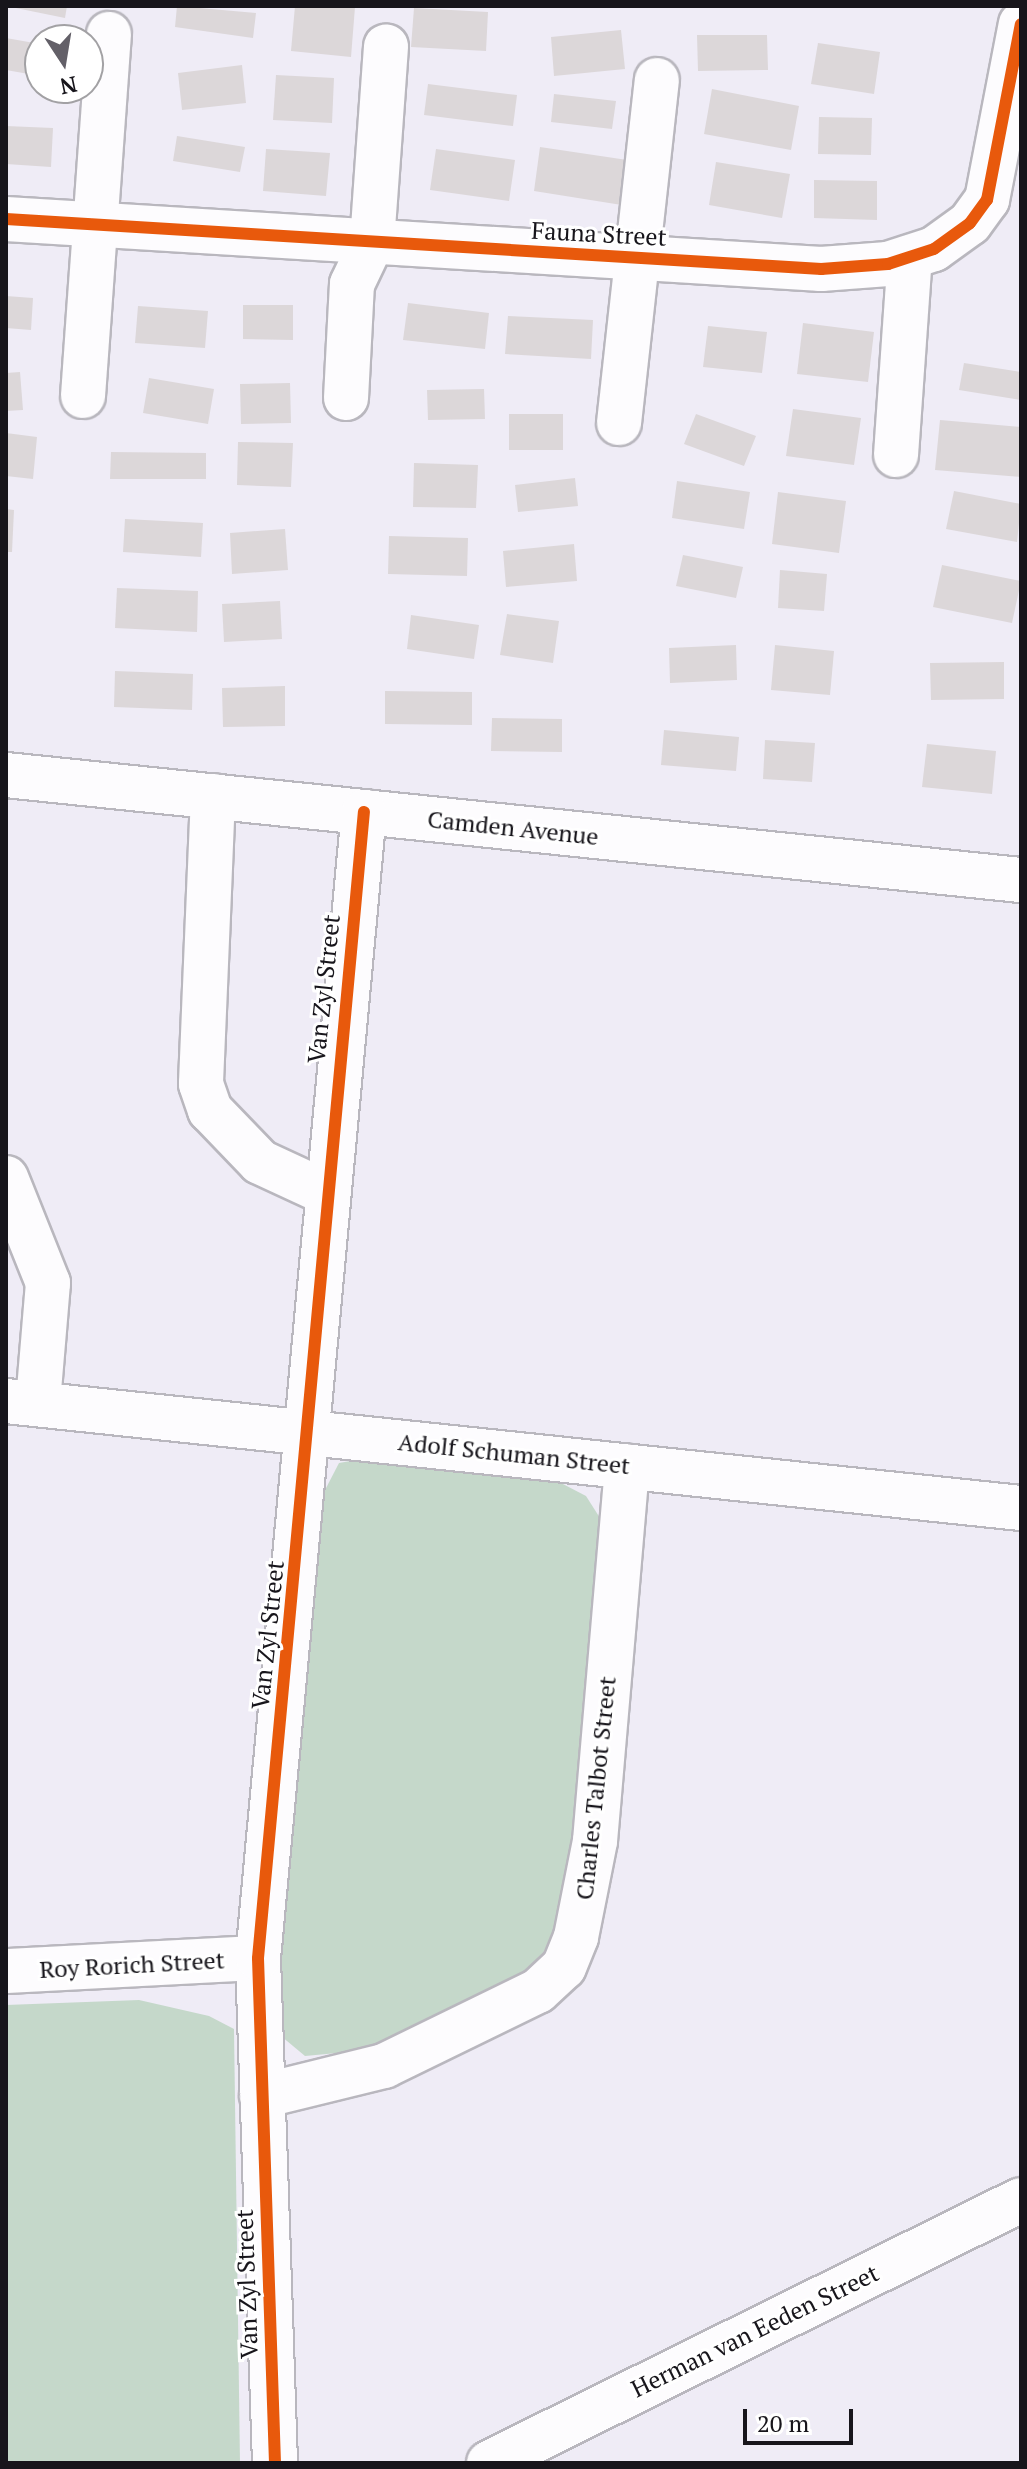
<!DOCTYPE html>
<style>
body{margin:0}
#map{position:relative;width:1027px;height:2469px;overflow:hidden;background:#efecf6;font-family:"PT Serif",serif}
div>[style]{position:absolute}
.green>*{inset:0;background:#c5d8ca}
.building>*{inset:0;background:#dcd7d9}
.roads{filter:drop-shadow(2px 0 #b9b7be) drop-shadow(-2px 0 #b9b7be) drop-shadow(0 2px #b9b7be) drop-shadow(0 -2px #b9b7be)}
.minor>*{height:44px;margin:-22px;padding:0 22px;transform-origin:22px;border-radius:22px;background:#fdfcfe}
.cycleway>*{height:12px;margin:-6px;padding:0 6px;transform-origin:6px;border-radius:6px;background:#e8590c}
span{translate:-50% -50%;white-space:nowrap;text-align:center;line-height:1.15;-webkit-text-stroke:6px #fff;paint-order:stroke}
.street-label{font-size:24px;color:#17151b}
.frame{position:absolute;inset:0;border:8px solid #17151b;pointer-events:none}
.north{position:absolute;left:24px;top:24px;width:80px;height:80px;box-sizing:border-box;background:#fff;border:2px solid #a2a1a4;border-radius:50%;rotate:168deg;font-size:22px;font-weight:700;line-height:32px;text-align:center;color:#17151b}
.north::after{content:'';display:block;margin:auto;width:28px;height:36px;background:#636068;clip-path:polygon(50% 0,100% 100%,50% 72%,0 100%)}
.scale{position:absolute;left:743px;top:2409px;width:110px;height:36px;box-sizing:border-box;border:4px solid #17151b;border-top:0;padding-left:10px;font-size:24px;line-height:28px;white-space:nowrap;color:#17151b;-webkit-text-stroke:6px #fff;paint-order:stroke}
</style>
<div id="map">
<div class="green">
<i style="clip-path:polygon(356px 1460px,561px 1483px,586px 1496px,600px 1518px,567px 1884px,555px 1944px,529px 1977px,380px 2049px,305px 2056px,281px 2036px,276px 1948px,324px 1492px,339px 1463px)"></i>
<i style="clip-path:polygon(139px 2000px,209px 2016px,234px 2029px,240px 2463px,6px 2463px,6px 2005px)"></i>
</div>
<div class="building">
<i style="clip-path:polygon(6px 6px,67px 6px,65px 18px)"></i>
<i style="clip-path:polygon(177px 6px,256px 13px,253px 38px,175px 27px)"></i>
<i style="clip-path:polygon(295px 6px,355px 7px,351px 57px,291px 51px)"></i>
<i style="clip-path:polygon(414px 8px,488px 12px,486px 51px,411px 47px)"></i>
<i style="clip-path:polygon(621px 30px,625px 69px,554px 76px,551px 37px)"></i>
<i style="clip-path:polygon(697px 35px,767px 35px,768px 70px,698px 71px)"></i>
<i style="clip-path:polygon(6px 38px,40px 44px,40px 76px,6px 70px)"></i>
<i style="clip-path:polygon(818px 43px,880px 52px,874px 94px,811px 84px)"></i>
<i style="clip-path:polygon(242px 65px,246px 103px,182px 110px,178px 73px)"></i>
<i style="clip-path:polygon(276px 75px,334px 78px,332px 123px,273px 120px)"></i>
<i style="clip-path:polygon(428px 84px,517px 95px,513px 126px,424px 115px)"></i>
<i style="clip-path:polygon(712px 89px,799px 106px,791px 150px,704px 134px)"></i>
<i style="clip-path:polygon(554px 94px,616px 101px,612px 129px,551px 122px)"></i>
<i style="clip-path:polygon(819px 117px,872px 118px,871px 155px,818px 154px)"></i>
<i style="clip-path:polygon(6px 126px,53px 128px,51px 167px,6px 164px)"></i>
<i style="clip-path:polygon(177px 136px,245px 147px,240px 172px,173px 161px)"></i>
<i style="clip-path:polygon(540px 147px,634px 161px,628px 206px,534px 191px)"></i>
<i style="clip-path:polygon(266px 149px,330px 153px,326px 196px,263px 191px)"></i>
<i style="clip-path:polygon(436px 149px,515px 160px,509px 201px,430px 190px)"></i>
<i style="clip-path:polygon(716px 162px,790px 174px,782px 218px,709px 205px)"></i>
<i style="clip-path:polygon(814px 180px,877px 181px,877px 220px,814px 218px)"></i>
<i style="clip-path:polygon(6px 296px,33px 298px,31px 330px,6px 328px)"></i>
<i style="clip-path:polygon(408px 303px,489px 313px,485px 349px,403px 340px)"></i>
<i style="clip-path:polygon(243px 305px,293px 305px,293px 340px,243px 339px)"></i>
<i style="clip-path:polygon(138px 306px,208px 311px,205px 348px,135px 343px)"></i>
<i style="clip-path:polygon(508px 316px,593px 320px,591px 359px,505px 354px)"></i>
<i style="clip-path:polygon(803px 323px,874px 332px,868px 382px,797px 374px)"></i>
<i style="clip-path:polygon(708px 326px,767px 332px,762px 373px,703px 367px)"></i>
<i style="clip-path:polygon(964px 363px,1021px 372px,1021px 400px,959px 390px)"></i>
<i style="clip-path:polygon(20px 372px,23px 410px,6px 411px,6px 373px)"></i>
<i style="clip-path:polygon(149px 378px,214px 389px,208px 424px,143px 413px)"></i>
<i style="clip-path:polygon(290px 383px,291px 423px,241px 424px,240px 384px)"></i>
<i style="clip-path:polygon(484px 389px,485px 419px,428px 420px,427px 390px)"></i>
<i style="clip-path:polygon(793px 409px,861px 418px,854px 465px,786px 456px)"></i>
<i style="clip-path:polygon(509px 414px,563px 414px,563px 450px,509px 450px)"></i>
<i style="clip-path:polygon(696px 414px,756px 436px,744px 466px,684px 444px)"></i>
<i style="clip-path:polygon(940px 420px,1021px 427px,1021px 477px,935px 470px)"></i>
<i style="clip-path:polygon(6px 433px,37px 437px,33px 479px,6px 476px)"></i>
<i style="clip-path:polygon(238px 442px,293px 443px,291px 487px,237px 485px)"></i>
<i style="clip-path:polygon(111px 452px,206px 453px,206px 479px,110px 479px)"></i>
<i style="clip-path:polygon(414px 463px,478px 465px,476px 508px,413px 507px)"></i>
<i style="clip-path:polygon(575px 478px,578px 506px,518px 512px,515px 485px)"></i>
<i style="clip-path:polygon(677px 481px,750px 492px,744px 529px,672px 518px)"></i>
<i style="clip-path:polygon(954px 491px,1021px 504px,1017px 542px,946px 529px)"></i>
<i style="clip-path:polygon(778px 492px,846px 501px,839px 553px,772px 544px)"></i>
<i style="clip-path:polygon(6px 509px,14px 510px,12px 552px,6px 552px)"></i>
<i style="clip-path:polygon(125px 519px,203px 523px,201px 557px,123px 552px)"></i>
<i style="clip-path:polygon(285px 529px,288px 570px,232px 574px,230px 533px)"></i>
<i style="clip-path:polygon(389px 536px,468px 538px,467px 576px,388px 574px)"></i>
<i style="clip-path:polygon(574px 544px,577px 581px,506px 587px,503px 551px)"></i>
<i style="clip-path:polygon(683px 555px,743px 567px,736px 598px,676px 586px)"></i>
<i style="clip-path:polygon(942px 565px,1021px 581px,1012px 623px,933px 607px)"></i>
<i style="clip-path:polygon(780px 570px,827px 574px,824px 611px,778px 608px)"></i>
<i style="clip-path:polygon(117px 588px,198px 591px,197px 632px,115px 628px)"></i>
<i style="clip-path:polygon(280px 601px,282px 639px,224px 642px,222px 604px)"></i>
<i style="clip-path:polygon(507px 614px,559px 621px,553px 663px,500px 655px)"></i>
<i style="clip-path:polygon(411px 615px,479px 625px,474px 659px,407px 649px)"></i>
<i style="clip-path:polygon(736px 645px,737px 680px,670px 683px,669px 648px)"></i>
<i style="clip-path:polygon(775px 645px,834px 651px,830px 695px,771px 690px)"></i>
<i style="clip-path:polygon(1004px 662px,1004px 699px,931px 700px,930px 663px)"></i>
<i style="clip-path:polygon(115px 671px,193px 674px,192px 710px,114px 707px)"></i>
<i style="clip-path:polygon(285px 686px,285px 726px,223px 727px,222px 688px)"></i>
<i style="clip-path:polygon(385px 691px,472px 692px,472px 725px,385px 724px)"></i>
<i style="clip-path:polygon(492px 718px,562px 719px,562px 752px,491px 751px)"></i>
<i style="clip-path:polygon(664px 730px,739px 737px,736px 771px,661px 765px)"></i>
<i style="clip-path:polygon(765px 740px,815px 743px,812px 782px,763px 779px)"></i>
<i style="clip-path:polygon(927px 744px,996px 751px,992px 794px,922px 787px)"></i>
</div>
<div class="roads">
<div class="minor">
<i style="left:6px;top:219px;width:817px;rotate:3.51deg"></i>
<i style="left:821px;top:269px;width:67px;rotate:-4.3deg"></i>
<i style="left:888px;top:264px;width:48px;rotate:-18.1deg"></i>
<i style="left:934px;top:249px;width:44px;rotate:-35.8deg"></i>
<i style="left:970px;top:223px;width:29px;rotate:-54deg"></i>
<i style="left:987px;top:200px;width:179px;rotate:-79.1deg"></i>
<i style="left:83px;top:396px;width:363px;rotate:-85.9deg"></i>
<i style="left:346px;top:398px;width:114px;rotate:-87deg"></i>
<i style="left:352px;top:284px;width:47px;rotate:-64.5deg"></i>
<i style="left:372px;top:242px;width:196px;rotate:-85.9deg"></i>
<i style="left:619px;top:423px;width:345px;rotate:-83.7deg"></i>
<i style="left:896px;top:455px;width:198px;rotate:-86deg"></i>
<i style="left:6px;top:775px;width:1020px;rotate:5.91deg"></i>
<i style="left:213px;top:796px;width:288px;rotate:92.4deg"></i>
<i style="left:201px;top:1084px;width:28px;rotate:71deg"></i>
<i style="left:210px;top:1110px;width:72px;rotate:46.1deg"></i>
<i style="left:260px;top:1162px;width:72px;rotate:24.8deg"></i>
<i style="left:6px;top:1178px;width:113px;rotate:68.2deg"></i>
<i style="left:48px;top:1283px;width:119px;rotate:94.8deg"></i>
<i style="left:6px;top:1401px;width:1021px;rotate:6.02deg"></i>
<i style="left:6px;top:1971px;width:252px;rotate:-3deg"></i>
<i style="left:262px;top:2096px;width:126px;rotate:-13.8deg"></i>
<i style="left:384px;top:2066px;width:171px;rotate:-26deg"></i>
<i style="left:538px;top:1991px;width:35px;rotate:-43deg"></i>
<i style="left:564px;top:1967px;width:32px;rotate:-68deg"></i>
<i style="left:576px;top:1937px;width:98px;rotate:-78.8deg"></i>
<i style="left:595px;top:1841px;width:376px;rotate:-85.1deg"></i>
<i style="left:275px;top:2463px;width:505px;rotate:-91.93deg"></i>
<i style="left:258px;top:1958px;width:1151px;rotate:-84.72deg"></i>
<i style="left:489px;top:2463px;width:593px;rotate:-26.31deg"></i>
</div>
</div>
<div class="cycleway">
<i style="left:6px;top:219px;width:817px;rotate:3.51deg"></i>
<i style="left:821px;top:269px;width:67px;rotate:-4.3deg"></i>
<i style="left:888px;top:264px;width:48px;rotate:-18.1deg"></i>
<i style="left:934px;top:249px;width:44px;rotate:-35.8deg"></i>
<i style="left:970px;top:223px;width:29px;rotate:-54deg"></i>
<i style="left:987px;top:200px;width:179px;rotate:-79.1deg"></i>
<i style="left:275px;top:2463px;width:505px;rotate:-91.93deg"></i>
<i style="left:258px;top:1958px;width:1151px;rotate:-84.72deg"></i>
</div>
<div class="street-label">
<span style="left:599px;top:234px;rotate:3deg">Fauna Street</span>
<span style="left:513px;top:828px;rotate:6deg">Camden Avenue</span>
<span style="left:324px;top:989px;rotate:-84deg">Van Zyl Street</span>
<span style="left:514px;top:1454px;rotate:6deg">Adolf Schuman Street</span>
<span style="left:268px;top:1635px;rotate:-84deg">Van Zyl Street</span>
<span style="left:596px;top:1788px;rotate:-84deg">Charles Talbot Street</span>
<span style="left:132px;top:1965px;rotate:-3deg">Roy Rorich Street</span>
<span style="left:247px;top:2284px;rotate:-92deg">Van Zyl Street</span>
<span style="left:755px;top:2331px;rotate:-26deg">Herman van Eeden Street</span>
</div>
<div class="frame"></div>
<div class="north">N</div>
<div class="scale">20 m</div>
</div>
